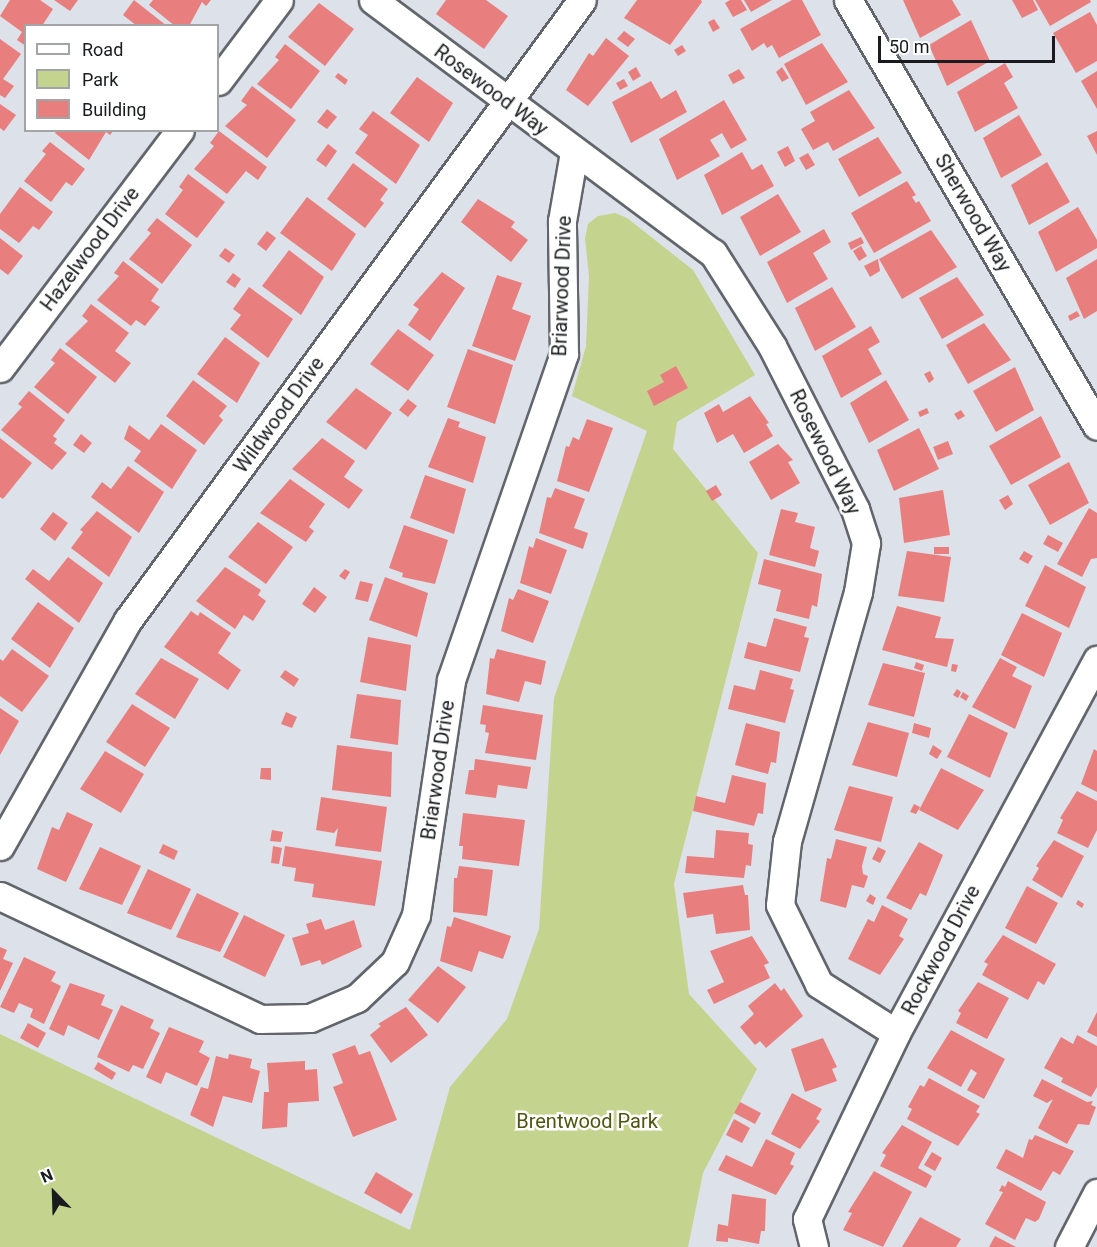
<!DOCTYPE html>
<style>
body{margin:0}
#map{position:relative;width:1097px;height:1247px;overflow:hidden;background:#dde1e9;font-family:Roboto,sans-serif}
div>[style]{position:absolute}
.green>*{inset:0;background:#c4d38d}
.building>*{inset:0;background:#e87f7e}
.roads{filter:drop-shadow(2px 0 #62666c) drop-shadow(-2px 0 #62666c) drop-shadow(0 2px #62666c) drop-shadow(0 -2px #62666c)}
.street>*{height:27px;margin:-13.5px;padding:0 13.5px;transform-origin:13.5px;border-radius:13.5px;background:#fff}
span{translate:-50% -50%;white-space:nowrap;text-align:center;line-height:1.15;-webkit-text-stroke:5px #fff;paint-order:stroke}
.street-label{font-size:20px;color:#191b1e}
.park-label{font-size:20px;color:#4d580c}
.legend{position:absolute;left:24px;top:24px;width:195px;height:108px;box-sizing:border-box;background:#fff;border:2px solid #a3a4a5;margin:0;padding:8px 10px;list-style:none;font-size:18px;color:#191b1e}
.legend li{display:flex;align-items:center;gap:12px;height:30px}
.legend b{width:30px;border:2px solid #a3a4a5}
.north{position:absolute;left:24px;top:1163px;width:60px;height:60px;-webkit-text-stroke:4px #fff;paint-order:stroke;rotate:337deg;font-size:16px;font-weight:700;line-height:24px;text-align:center;color:#191b1e}
.north::after{content:'';display:block;margin:auto;width:21px;height:27px;background:#191b1e;clip-path:polygon(50% 0,100% 100%,50% 72%,0 100%)}
.scale{position:absolute;left:878px;top:36px;width:177px;height:27px;box-sizing:border-box;border:3px solid #191b1e;border-top:0;padding-left:8px;font-size:18px;line-height:21px;white-space:nowrap;color:#191b1e;-webkit-text-stroke:4px #fff;paint-order:stroke}
</style>
<div id="map">
<div class="green">
<i style="clip-path:polygon(615px 213px,627px 218px,693px 270px,755px 375px,677px 422px,673px 449px,758px 553px,674px 884px,689px 994px,757px 1069px,703px 1173px,688px 1247px,0 1247px,0 1034px,410px 1230px,450px 1087px,507px 1019px,539px 929px,554px 698px,647px 431px,572px 396px,586px 346px,589px 276px,585px 238px,588px 224px,598px 216px)"></i>
</div>
<div class="building">
<i style="clip-path:polygon(10px 0,40px 0,53px 9px,42px 26px,26px 26px,26px 46px,17px 40px,22px 32px,0 16px)"></i>
<i style="clip-path:polygon(54px 0,78px 0,70px 11px)"></i>
<i style="clip-path:polygon(134px 0,167px 26px,137px 26px,123px 15px)"></i>
<i style="clip-path:polygon(153px 0,211px 0,206px 6px,202px 2px,189px 26px,175px 26px,149px 5px)"></i>
<i style="clip-path:polygon(446px 0,486px 0,508px 16px,484px 49px,436px 14px)"></i>
<i style="clip-path:polygon(637px 0,701px 0,702px 2px,670px 45px,624px 18px)"></i>
<i style="clip-path:polygon(730px 0,741px 0,747px 10px,733px 17px,725px 3px)"></i>
<i style="clip-path:polygon(744px 0,772px 0,751px 12px)"></i>
<i style="clip-path:polygon(792px 0,802px 0,821px 35px,779px 58px,772px 45px,767px 48px,764px 43px,752px 51px,740px 29px)"></i>
<i style="clip-path:polygon(903px 0,952px 0,961px 15px,920px 38px)"></i>
<i style="clip-path:polygon(1012px 0,1033px 0,1038px 10px,1022px 18px)"></i>
<i style="clip-path:polygon(1035px 0,1090px 0,1091px 2px,1050px 26px)"></i>
<i style="clip-path:polygon(319px 3px,354px 29px,325px 66px,288px 37px)"></i>
<i style="clip-path:polygon(1090px 12px,1097px 25px,1097px 61px,1076px 73px,1053px 33px)"></i>
<i style="clip-path:polygon(714px 19px,720px 28px,713px 32px,708px 22px)"></i>
<i style="clip-path:polygon(971px 20px,990px 61px,947px 86px,929px 45px)"></i>
<i style="clip-path:polygon(624px 31px,635px 39px,628px 47px,617px 39px)"></i>
<i style="clip-path:polygon(606px 38px,629px 56px,588px 106px,566px 90px,589px 53px,593px 56px)"></i>
<i style="clip-path:polygon(0 39px,21px 54px,3px 79px,14px 86px,5px 98px,0 95px)"></i>
<i style="clip-path:polygon(822px 43px,848px 82px,806px 105px,784px 64px)"></i>
<i style="clip-path:polygon(285px 44px,320px 71px,291px 109px,257px 84px,279px 60px,275px 57px)"></i>
<i style="clip-path:polygon(682px 45px,686px 51px,678px 56px,674px 50px)"></i>
<i style="clip-path:polygon(1005px 63px,1013px 77px,1004px 83px,1018px 108px,975px 132px,957px 92px)"></i>
<i style="clip-path:polygon(636px 67px,641px 76px,633px 81px,628px 72px)"></i>
<i style="clip-path:polygon(782px 67px,789px 78px,782px 82px,776px 72px)"></i>
<i style="clip-path:polygon(739px 69px,745px 78px,733px 84px,728px 75px)"></i>
<i style="clip-path:polygon(1097px 71px,1097px 109px,1081px 81px)"></i>
<i style="clip-path:polygon(338px 73px,348px 80px,345px 85px,335px 77px)"></i>
<i style="clip-path:polygon(417px 77px,453px 103px,429px 142px,390px 113px)"></i>
<i style="clip-path:polygon(624px 79px,628px 86px,620px 90px,616px 83px)"></i>
<i style="clip-path:polygon(651px 81px,661px 99px,676px 90px,687px 112px,631px 143px,612px 102px)"></i>
<i style="clip-path:polygon(252px 86px,296px 120px,267px 158px,225px 126px,247px 105px,241px 101px)"></i>
<i style="clip-path:polygon(849px 90px,875px 128px,833px 151px,828px 142px,813px 150px,801px 129px,815px 121px,810px 112px)"></i>
<i style="clip-path:polygon(724px 100px,747px 140px,731px 149px,722px 133px,710px 140px,720px 156px,677px 180px,659px 139px)"></i>
<i style="clip-path:polygon(0 104px,16px 115px,4px 131px,0 128px)"></i>
<i style="clip-path:polygon(327px 109px,337px 117px,327px 129px,317px 122px)"></i>
<i style="clip-path:polygon(373px 111px,420px 145px,396px 184px,355px 153px,368px 135px,359px 129px)"></i>
<i style="clip-path:polygon(1019px 115px,1042px 155px,1001px 178px,983px 138px)"></i>
<i style="clip-path:polygon(57px 130px,114px 130px,110px 135px,106px 132px,89px 160px,55px 133px)"></i>
<i style="clip-path:polygon(219px 131px,267px 167px,258px 180px,246px 171px,227px 194px,194px 169px,214px 146px,210px 143px)"></i>
<i style="clip-path:polygon(1097px 131px,1097px 155px,1087px 136px)"></i>
<i style="clip-path:polygon(878px 137px,902px 173px,859px 197px,838px 159px)"></i>
<i style="clip-path:polygon(50px 142px,85px 169px,72px 186px,66px 182px,51px 202px,24px 181px,46px 154px,42px 151px)"></i>
<i style="clip-path:polygon(328px 144px,337px 151px,326px 167px,316px 160px)"></i>
<i style="clip-path:polygon(788px 146px,795px 161px,785px 167px,777px 152px)"></i>
<i style="clip-path:polygon(742px 152px,752px 170px,762px 164px,774px 186px,722px 215px,704px 175px)"></i>
<i style="clip-path:polygon(808px 153px,815px 165px,806px 170px,799px 158px)"></i>
<i style="clip-path:polygon(1047px 162px,1070px 202px,1029px 225px,1011px 185px)"></i>
<i style="clip-path:polygon(353px 163px,388px 189px,380px 200px,384px 203px,365px 228px,327px 199px)"></i>
<i style="clip-path:polygon(188px 174px,225px 202px,197px 238px,165px 214px,183px 190px,179px 187px)"></i>
<i style="clip-path:polygon(907px 181px,916px 195px,912px 197px,916px 203px,919px 201px,931px 221px,874px 253px,851px 213px)"></i>
<i style="clip-path:polygon(20px 187px,53px 212px,39px 230px,33px 226px,19px 243px,0 229px,0 214px)"></i>
<i style="clip-path:polygon(778px 194px,801px 232px,760px 256px,740px 217px)"></i>
<i style="clip-path:polygon(307px 197px,356px 234px,332px 271px,280px 233px)"></i>
<i style="clip-path:polygon(478px 199px,515px 222px,511px 227px,528px 240px,511px 262px,461px 222px)"></i>
<i style="clip-path:polygon(1078px 207px,1097px 240px,1097px 248px,1056px 272px,1038px 232px)"></i>
<i style="clip-path:polygon(157px 218px,192px 245px,162px 284px,129px 259px,151px 233px,147px 230px)"></i>
<i style="clip-path:polygon(824px 229px,831px 242px,813px 253px,828px 279px,787px 303px,767px 262px)"></i>
<i style="clip-path:polygon(931px 230px,957px 267px,902px 299px,879px 259px)"></i>
<i style="clip-path:polygon(267px 231px,276px 238px,266px 251px,257px 244px)"></i>
<i style="clip-path:polygon(861px 237px,864px 243px,851px 250px,848px 243px)"></i>
<i style="clip-path:polygon(0 238px,23px 256px,8px 275px,0 269px)"></i>
<i style="clip-path:polygon(861px 246px,867px 256px,859px 261px,853px 251px)"></i>
<i style="clip-path:polygon(225px 248px,235px 255px,229px 263px,219px 256px)"></i>
<i style="clip-path:polygon(289px 250px,324px 277px,301px 315px,262px 286px)"></i>
<i style="clip-path:polygon(878px 259px,880px 271px,870px 277px,864px 266px)"></i>
<i style="clip-path:polygon(1097px 259px,1097px 311px,1084px 319px,1066px 278px)"></i>
<i style="clip-path:polygon(123px 261px,159px 289px,151px 301px,160px 307px,145px 326px,136px 320px,131px 326px,97px 300px,119px 276px,114px 273px)"></i>
<i style="clip-path:polygon(442px 272px,465px 288px,430px 341px,408px 325px,419px 309px,413px 305px)"></i>
<i style="clip-path:polygon(233px 273px,241px 279px,235px 288px,226px 282px)"></i>
<i style="clip-path:polygon(497px 275px,522px 283px,512px 309px,531px 316px,515px 361px,472px 346px)"></i>
<i style="clip-path:polygon(957px 277px,984px 315px,942px 339px,919px 298px)"></i>
<i style="clip-path:polygon(249px 287px,293px 319px,268px 358px,230px 329px,241px 315px,233px 309px)"></i>
<i style="clip-path:polygon(832px 287px,856px 327px,815px 351px,795px 308px)"></i>
<i style="clip-path:polygon(91px 304px,129px 333px,115px 351px,131px 363px,115px 383px,65px 344px,88px 321px,82px 316px)"></i>
<i style="clip-path:polygon(1077px 311px,1080px 316px,1070px 321px,1068px 316px)"></i>
<i style="clip-path:polygon(984px 323px,1011px 360px,968px 384px,946px 345px)"></i>
<i style="clip-path:polygon(871px 326px,880px 342px,868px 349px,882px 374px,841px 398px,822px 356px)"></i>
<i style="clip-path:polygon(398px 329px,434px 355px,408px 391px,370px 364px)"></i>
<i style="clip-path:polygon(225px 337px,260px 363px,237px 403px,197px 374px)"></i>
<i style="clip-path:polygon(60px 348px,97px 377px,68px 414px,34px 387px,55px 363px,51px 360px)"></i>
<i style="clip-path:polygon(468px 349px,513px 365px,495px 424px,447px 407px)"></i>
<i style="clip-path:polygon(676px 366px,688px 388px,654px 406px,647px 391px,664px 382px,660px 375px)"></i>
<i style="clip-path:polygon(1015px 367px,1034px 410px,996px 432px,973px 391px)"></i>
<i style="clip-path:polygon(930px 371px,934px 379px,929px 383px,924px 374px)"></i>
<i style="clip-path:polygon(193px 380px,227px 406px,219px 416px,223px 420px,204px 445px,166px 416px)"></i>
<i style="clip-path:polygon(886px 380px,909px 420px,869px 443px,850px 403px)"></i>
<i style="clip-path:polygon(356px 388px,392px 413px,366px 450px,326px 422px)"></i>
<i style="clip-path:polygon(29px 391px,65px 420px,53px 436px,57px 439px,54px 443px,67px 453px,52px 470px,1px 430px,22px 407px,18px 404px)"></i>
<i style="clip-path:polygon(750px 396px,769px 423px,766px 424px,773px 436px,744px 453px,733px 434px,717px 443px,704px 413px,719px 404px,723px 412px)"></i>
<i style="clip-path:polygon(408px 399px,417px 406px,408px 417px,399px 410px)"></i>
<i style="clip-path:polygon(927px 408px,929px 413px,920px 417px,918px 412px)"></i>
<i style="clip-path:polygon(961px 410px,965px 416px,958px 420px,954px 414px)"></i>
<i style="clip-path:polygon(1041px 416px,1061px 457px,1011px 485px,989px 446px)"></i>
<i style="clip-path:polygon(448px 418px,460px 422px,458px 427px,486px 437px,473px 483px,428px 467px)"></i>
<i style="clip-path:polygon(587px 419px,613px 428px,589px 492px,557px 481px,566px 446px,569px 447px,573px 437px,579px 440px)"></i>
<i style="clip-path:polygon(161px 424px,197px 450px,172px 489px,134px 461px,141px 451px,124px 439px,129px 425px,149px 440px)"></i>
<i style="clip-path:polygon(919px 428px,939px 469px,894px 491px,877px 450px)"></i>
<i style="clip-path:polygon(81px 434px,92px 443px,84px 453px,73px 445px)"></i>
<i style="clip-path:polygon(0 438px,32px 463px,3px 499px,0 497px)"></i>
<i style="clip-path:polygon(322px 438px,355px 461px,344px 477px,363px 490px,349px 509px,292px 469px)"></i>
<i style="clip-path:polygon(948px 441px,953px 454px,938px 460px,933px 447px)"></i>
<i style="clip-path:polygon(778px 444px,793px 460px,788px 462px,800px 483px,771px 500px,749px 462px)"></i>
<i style="clip-path:polygon(1069px 462px,1089px 503px,1050px 525px,1028px 485px)"></i>
<i style="clip-path:polygon(128px 466px,164px 492px,139px 533px,91px 497px,102px 482px,111px 489px)"></i>
<i style="clip-path:polygon(425px 475px,466px 489px,454px 534px,410px 518px)"></i>
<i style="clip-path:polygon(290px 479px,325px 504px,309px 527px,314px 531px,306px 542px,260px 513px)"></i>
<i style="clip-path:polygon(716px 485px,722px 495px,712px 501px,706px 491px)"></i>
<i style="clip-path:polygon(555px 488px,585px 499px,574px 528px,588px 533px,583px 549px,539px 533px,547px 497px,551px 498px)"></i>
<i style="clip-path:polygon(943px 490px,950px 535px,904px 543px,899px 498px)"></i>
<i style="clip-path:polygon(1008px 495px,1013px 504px,1005px 510px,999px 500px)"></i>
<i style="clip-path:polygon(1089px 508px,1097px 513px,1097px 558px,1091px 559px,1082px 577px,1057px 564px)"></i>
<i style="clip-path:polygon(781px 509px,798px 513px,795px 522px,815px 527px,810px 548px,819px 551px,815px 567px,769px 555px)"></i>
<i style="clip-path:polygon(97px 511px,132px 537px,109px 577px,71px 548px,83px 532px,80px 530px)"></i>
<i style="clip-path:polygon(53px 512px,68px 523px,55px 541px,40px 529px)"></i>
<i style="clip-path:polygon(258px 522px,293px 547px,266px 584px,228px 557px)"></i>
<i style="clip-path:polygon(404px 525px,448px 540px,435px 584px,402px 577px,403px 573px,389px 568px)"></i>
<i style="clip-path:polygon(1048px 535px,1063px 543px,1058px 552px,1043px 544px)"></i>
<i style="clip-path:polygon(536px 538px,567px 550px,551px 594px,520px 583px,529px 546px,533px 548px)"></i>
<i style="clip-path:polygon(934px 547px,949px 547px,949px 554px,934px 554px)"></i>
<i style="clip-path:polygon(907px 551px,951px 557px,944px 602px,898px 596px)"></i>
<i style="clip-path:polygon(1024px 551px,1033px 556px,1028px 564px,1019px 559px)"></i>
<i style="clip-path:polygon(68px 557px,103px 583px,79px 623px,25px 579px,33px 569px,49px 581px)"></i>
<i style="clip-path:polygon(764px 559px,822px 574px,817px 607px,812px 605px,809px 619px,776px 611px,781px 590px,758px 584px)"></i>
<i style="clip-path:polygon(1045px 565px,1086px 587px,1069px 628px,1025px 606px)"></i>
<i style="clip-path:polygon(225px 567px,261px 590px,258px 595px,266px 601px,253px 621px,244px 615px,235px 629px,196px 601px)"></i>
<i style="clip-path:polygon(345px 569px,350px 572px,345px 580px,339px 576px)"></i>
<i style="clip-path:polygon(385px 577px,428px 593px,417px 637px,369px 620px)"></i>
<i style="clip-path:polygon(360px 581px,373px 584px,368px 602px,355px 599px)"></i>
<i style="clip-path:polygon(314px 587px,327px 597px,315px 613px,302px 604px)"></i>
<i style="clip-path:polygon(518px 589px,549px 601px,533px 643px,501px 631px,509px 598px,513px 600px)"></i>
<i style="clip-path:polygon(38px 602px,74px 628px,50px 668px,11px 639px)"></i>
<i style="clip-path:polygon(897px 606px,941px 617px,935px 638px,954px 639px,947px 667px,882px 650px)"></i>
<i style="clip-path:polygon(191px 611px,198px 616px,200px 612px,231px 633px,218px 653px,241px 670px,228px 690px,164px 647px)"></i>
<i style="clip-path:polygon(1022px 613px,1062px 633px,1044px 677px,1001px 655px)"></i>
<i style="clip-path:polygon(774px 618px,807px 627px,804px 637px,809px 638px,800px 672px,744px 658px,748px 642px,766px 647px)"></i>
<i style="clip-path:polygon(368px 637px,411px 645px,406px 691px,360px 682px)"></i>
<i style="clip-path:polygon(12px 649px,49px 676px,22px 712px,0 696px,0 659px,3px 661px)"></i>
<i style="clip-path:polygon(497px 649px,546px 661px,541px 685px,525px 681px,519px 702px,486px 694px,490px 658px,494px 659px)"></i>
<i style="clip-path:polygon(161px 658px,199px 679px,175px 719px,135px 694px)"></i>
<i style="clip-path:polygon(1000px 658px,1017px 667px,1012px 676px,1032px 686px,1015px 729px,972px 707px)"></i>
<i style="clip-path:polygon(916px 662px,924px 665px,922px 671px,914px 668px)"></i>
<i style="clip-path:polygon(883px 663px,925px 673px,914px 717px,868px 705px)"></i>
<i style="clip-path:polygon(952px 664px,958px 665px,956px 672px,951px 671px)"></i>
<i style="clip-path:polygon(285px 670px,299px 679px,294px 687px,280px 677px)"></i>
<i style="clip-path:polygon(760px 670px,793px 679px,790px 689px,794px 690px,785px 723px,728px 709px,734px 685px,755px 690px)"></i>
<i style="clip-path:polygon(957px 689px,961px 692px,958px 698px,953px 695px)"></i>
<i style="clip-path:polygon(963px 692px,969px 696px,966px 701px,960px 697px)"></i>
<i style="clip-path:polygon(357px 694px,401px 700px,398px 745px,350px 738px)"></i>
<i style="clip-path:polygon(132px 704px,170px 728px,145px 767px,106px 742px)"></i>
<i style="clip-path:polygon(483px 705px,543px 715px,536px 760px,485px 753px,489px 733px,485px 732px,486px 725px,480px 724px)"></i>
<i style="clip-path:polygon(0 708px,19px 721px,0 755px)"></i>
<i style="clip-path:polygon(286px 712px,297px 717px,292px 728px,281px 724px)"></i>
<i style="clip-path:polygon(969px 714px,1008px 733px,990px 778px,947px 757px)"></i>
<i style="clip-path:polygon(868px 722px,909px 733px,897px 777px,852px 765px)"></i>
<i style="clip-path:polygon(746px 723px,780px 732px,776px 763px,771px 762px,768px 774px,735px 765px)"></i>
<i style="clip-path:polygon(914px 723px,931px 728px,929px 738px,912px 733px)"></i>
<i style="clip-path:polygon(337px 745px,392px 752px,391px 797px,332px 790px)"></i>
<i style="clip-path:polygon(933px 745px,942px 751px,937px 759px,929px 754px)"></i>
<i style="clip-path:polygon(1094px 749px,1097px 751px,1097px 792px,1081px 784px)"></i>
<i style="clip-path:polygon(105px 751px,144px 774px,121px 813px,80px 789px)"></i>
<i style="clip-path:polygon(475px 759px,531px 767px,527px 789px,498px 785px,496px 798px,465px 794px,469px 770px,474px 770px)"></i>
<i style="clip-path:polygon(261px 768px,271px 768px,271px 780px,260px 779px)"></i>
<i style="clip-path:polygon(941px 768px,984px 790px,958px 830px,919px 810px)"></i>
<i style="clip-path:polygon(732px 775px,766px 783px,763px 814px,758px 813px,754px 826px,693px 811px,696px 796px,725px 803px)"></i>
<i style="clip-path:polygon(849px 786px,893px 797px,881px 842px,834px 830px)"></i>
<i style="clip-path:polygon(1077px 791px,1097px 801px,1097px 830px,1088px 848px,1057px 833px,1063px 820px,1060px 818px)"></i>
<i style="clip-path:polygon(321px 797px,387px 807px,381px 852px,335px 846px,338px 828px,334px 833px,316px 830px)"></i>
<i style="clip-path:polygon(914px 804px,920px 807px,916px 814px,910px 812px)"></i>
<i style="clip-path:polygon(67px 812px,93px 824px,66px 882px,37px 869px,52px 827px,59px 830px)"></i>
<i style="clip-path:polygon(463px 813px,525px 820px,519px 866px,462px 859px,463px 846px,459px 846px)"></i>
<i style="clip-path:polygon(272px 830px,283px 832px,281px 842px,270px 841px)"></i>
<i style="clip-path:polygon(716px 830px,749px 833px,748px 844px,753px 845px,751px 866px,746px 865px,744px 878px,685px 873px,687px 856px,714px 858px)"></i>
<i style="clip-path:polygon(836px 839px,867px 847px,862px 866px,863px 874px,868px 876px,864px 888px,852px 885px,846px 908px,820px 901px,827px 858px,831px 859px)"></i>
<i style="clip-path:polygon(1054px 840px,1084px 856px,1062px 898px,1032px 880px,1039px 868px,1036px 866px)"></i>
<i style="clip-path:polygon(919px 842px,943px 855px,926px 896px,920px 893px,911px 910px,886px 898px)"></i>
<i style="clip-path:polygon(163px 844px,178px 851px,174px 860px,159px 853px)"></i>
<i style="clip-path:polygon(273px 846px,282px 848px,279px 864px,271px 863px)"></i>
<i style="clip-path:polygon(285px 846px,382px 861px,375px 906px,312px 897px,314px 884px,294px 881px,296px 868px,282px 866px)"></i>
<i style="clip-path:polygon(100px 847px,141px 866px,122px 905px,79px 889px)"></i>
<i style="clip-path:polygon(878px 847px,886px 851px,880px 863px,872px 859px)"></i>
<i style="clip-path:polygon(459px 866px,493px 870px,487px 916px,453px 912px,454px 878px,457px 878px)"></i>
<i style="clip-path:polygon(148px 869px,191px 889px,171px 930px,127px 913px)"></i>
<i style="clip-path:polygon(743px 885px,745px 895px,748px 895px,750px 930px,716px 934px,713px 914px,687px 918px,683px 893px)"></i>
<i style="clip-path:polygon(1027px 886px,1058px 903px,1036px 944px,1005px 928px)"></i>
<i style="clip-path:polygon(197px 893px,239px 913px,220px 952px,176px 937px)"></i>
<i style="clip-path:polygon(870px 894px,876px 898px,873px 905px,866px 901px)"></i>
<i style="clip-path:polygon(1078px 900px,1084px 904px,1082px 908px,1076px 904px)"></i>
<i style="clip-path:polygon(882px 905px,908px 919px,899px 936px,904px 939px,880px 975px,848px 959px,868px 919px,874px 922px)"></i>
<i style="clip-path:polygon(244px 915px,285px 935px,265px 977px,223px 957px)"></i>
<i style="clip-path:polygon(454px 917px,511px 936px,503px 959px,479px 951px,472px 972px,440px 961px,447px 926px,451px 927px)"></i>
<i style="clip-path:polygon(321px 919px,325px 930px,354px 920px,362px 947px,322px 965px,320px 960px,301px 966px,292px 938px,309px 933px,306px 924px)"></i>
<i style="clip-path:polygon(1003px 935px,1056px 964px,1044px 985px,1038px 981px,1028px 1000px,982px 975px,988px 964px,984px 962px)"></i>
<i style="clip-path:polygon(752px 936px,769px 963px,764px 965px,770px 978px,714px 1004px,707px 990px,724px 982px,710px 951px)"></i>
<i style="clip-path:polygon(0 947px,7px 950px,3px 959px,13px 963px,0 991px)"></i>
<i style="clip-path:polygon(24px 957px,56px 972px,51px 981px,61px 986px,44px 1024px,30px 1017px,33px 1009px,19px 1003px,14px 1013px,0 1007px)"></i>
<i style="clip-path:polygon(438px 966px,466px 987px,438px 1023px,408px 1000px)"></i>
<i style="clip-path:polygon(978px 982px,1009px 998px,987px 1039px,956px 1023px,961px 1013px,958px 1011px)"></i>
<i style="clip-path:polygon(70px 983px,105px 995px,101px 1005px,113px 1010px,99px 1040px,68px 1025px,64px 1036px,49px 1029px)"></i>
<i style="clip-path:polygon(775px 983px,781px 991px,784px 988px,803px 1016px,766px 1048px,760px 1041px,755px 1045px,740px 1027px,754px 1014px,748px 1006px)"></i>
<i style="clip-path:polygon(121px 1005px,154px 1020px,150px 1028px,160px 1033px,143px 1069px,133px 1065px,129px 1072px,97px 1057px)"></i>
<i style="clip-path:polygon(406px 1007px,428px 1035px,391px 1063px,370px 1035px,381px 1026px,378px 1024px)"></i>
<i style="clip-path:polygon(1097px 1012px,1097px 1037px,1087px 1032px)"></i>
<i style="clip-path:polygon(28px 1023px,46px 1033px,38px 1048px,20px 1038px)"></i>
<i style="clip-path:polygon(169px 1027px,204px 1041px,199px 1052px,210px 1058px,197px 1086px,166px 1072px,161px 1084px,146px 1077px)"></i>
<i style="clip-path:polygon(951px 1030px,1005px 1059px,984px 1099px,967px 1090px,977px 1073px,971px 1069px,961px 1087px,927px 1068px)"></i>
<i style="clip-path:polygon(1077px 1035px,1097px 1046px,1097px 1087px,1091px 1097px,1061px 1082px,1063px 1078px,1044px 1068px,1061px 1037px,1073px 1044px)"></i>
<i style="clip-path:polygon(823px 1038px,837px 1067px,832px 1069px,837px 1081px,805px 1092px,791px 1049px)"></i>
<i style="clip-path:polygon(355px 1045px,359px 1055px,370px 1051px,397px 1120px,353px 1137px,333px 1087px,343px 1083px,332px 1054px)"></i>
<i style="clip-path:polygon(229px 1054px,252px 1059px,250px 1068px,260px 1071px,252px 1103px,223px 1096px,213px 1127px,190px 1115px,201px 1087px,208px 1089px,216px 1056px,228px 1059px)"></i>
<i style="clip-path:polygon(305px 1061px,305px 1070px,317px 1069px,319px 1101px,288px 1103px,287px 1127px,262px 1129px,264px 1092px,269px 1092px,267px 1063px)"></i>
<i style="clip-path:polygon(98px 1062px,116px 1073px,112px 1080px,94px 1069px)"></i>
<i style="clip-path:polygon(929px 1078px,980px 1106px,976px 1112px,980px 1114px,958px 1146px,907px 1119px,912px 1109px,908px 1107px,920px 1085px,924px 1087px)"></i>
<i style="clip-path:polygon(1042px 1079px,1087px 1102px,1093px 1101px,1091px 1105px,1096px 1107px,1089px 1125px,1078px 1124px,1067px 1144px,1038px 1128px,1053px 1099px,1047px 1103px,1033px 1096px)"></i>
<i style="clip-path:polygon(792px 1093px,822px 1109px,816px 1119px,820px 1121px,800px 1149px,771px 1134px)"></i>
<i style="clip-path:polygon(740px 1102px,761px 1113px,755px 1124px,734px 1113px)"></i>
<i style="clip-path:polygon(734px 1119px,750px 1128px,742px 1143px,726px 1135px)"></i>
<i style="clip-path:polygon(902px 1125px,932px 1142px,918px 1168px,932px 1176px,926px 1188px,880px 1166px,886px 1155px,882px 1153px)"></i>
<i style="clip-path:polygon(1035px 1135px,1074px 1151px,1060px 1175px,1053px 1171px,1041px 1191px,996px 1168px,1006px 1149px,1023px 1158px,1029px 1139px,1032px 1140px)"></i>
<i style="clip-path:polygon(766px 1139px,795px 1153px,790px 1164px,794px 1166px,776px 1195px,718px 1170px,726px 1155px,752px 1167px)"></i>
<i style="clip-path:polygon(932px 1152px,942px 1158px,935px 1171px,924px 1165px)"></i>
<i style="clip-path:polygon(874px 1171px,912px 1192px,883px 1247px,843px 1230px,852px 1213px,848px 1212px)"></i>
<i style="clip-path:polygon(376px 1172px,413px 1194px,401px 1214px,364px 1193px)"></i>
<i style="clip-path:polygon(1008px 1181px,1046px 1202px,1039px 1219px,1035px 1222px,1026px 1218px,1015px 1240px,985px 1224px,1003px 1192px,999px 1191px,1002px 1185px,1005px 1187px)"></i>
<i style="clip-path:polygon(732px 1194px,766px 1199px,765px 1231px,761px 1231px,759px 1244px,728px 1238px,728px 1242px,716px 1241px,718px 1224px,728px 1226px)"></i>
<i style="clip-path:polygon(920px 1217px,961px 1239px,956px 1247px,902px 1247px)"></i>
<i style="clip-path:polygon(995px 1236px,1016px 1247px,989px 1247px)"></i>
</div>
<div class="roads">
<div class="street">
<i style="left:373px;top:0;width:424px;rotate:36.7deg"></i>
<i style="left:713px;top:253px;width:110px;rotate:57.6deg"></i>
<i style="left:772px;top:346px;width:183px;rotate:63deg"></i>
<i style="left:855px;top:509px;width:36px;rotate:72deg"></i>
<i style="left:866px;top:543px;width:50px;rotate:99.3deg"></i>
<i style="left:858px;top:592px;width:259px;rotate:105.9deg"></i>
<i style="left:787px;top:841px;width:64px;rotate:96.2deg"></i>
<i style="left:780px;top:905px;width:88px;rotate:63.7deg"></i>
<i style="left:819px;top:984px;width:91px;rotate:32.5deg"></i>
<i style="left:848px;top:0;width:493px;rotate:59.7deg"></i>
<i style="left:218px;top:81px;width:101px;rotate:-53deg"></i>
<i style="left:0;top:368px;width:298px;rotate:-52.9deg"></i>
<i style="left:0;top:846px;width:260px;rotate:-60.5deg"></i>
<i style="left:128px;top:620px;width:768px;rotate:-53.79deg"></i>
<i style="left:0;top:896px;width:288px;rotate:25.3deg"></i>
<i style="left:260px;top:1019px;width:50px;rotate:-1.1deg"></i>
<i style="left:310px;top:1018px;width:51px;rotate:-23.1deg"></i>
<i style="left:357px;top:998px;width:52px;rotate:-43.5deg"></i>
<i style="left:395px;top:962px;width:51px;rotate:-65.9deg"></i>
<i style="left:416px;top:915px;width:238px;rotate:-81.5deg"></i>
<i style="left:451px;top:680px;width:345px;rotate:-70.9deg"></i>
<i style="left:564px;top:354px;width:133px;rotate:-90.9deg"></i>
<i style="left:562px;top:221px;width:70px;rotate:-80.1deg"></i>
<i style="left:814px;top:1247px;width:29px;rotate:-104deg"></i>
<i style="left:807px;top:1219px;width:206px;rotate:-64.4deg"></i>
<i style="left:896px;top:1033px;width:424px;rotate:-61.7deg"></i>
<i style="left:1069px;top:1247px;width:61px;rotate:-62.6deg"></i>
</div>
</div>
<div class="street-label">
<span style="left:491px;top:90px;rotate:37deg">Rosewood Way</span>
<span style="left:973px;top:213px;rotate:60deg">Sherwood Way</span>
<span style="left:90px;top:249px;rotate:-53deg">Hazelwood Drive</span>
<span style="left:562px;top:286px;rotate:-88deg">Briarwood Drive</span>
<span style="left:279px;top:415px;rotate:-54deg">Wildwood Drive</span>
<span style="left:825px;top:452px;rotate:64deg">Rosewood Way</span>
<span style="left:438px;top:770px;rotate:-82deg">Briarwood Drive</span>
<span style="left:941px;top:950px;rotate:-62deg">Rockwood Drive</span>
</div>
<div class="park-label">
<span style="left:587px;top:1121px">Brentwood Park</span>
</div>
<ul class="legend">
<li><b style="height:8px;background:#fff"></b>Road</li>
<li><b style="height:16px;background:#c4d38d"></b>Park</li>
<li><b style="height:16px;background:#e87f7e"></b>Building</li>
</ul>
<div class="north">N</div>
<div class="scale">50 m</div>
</div>
